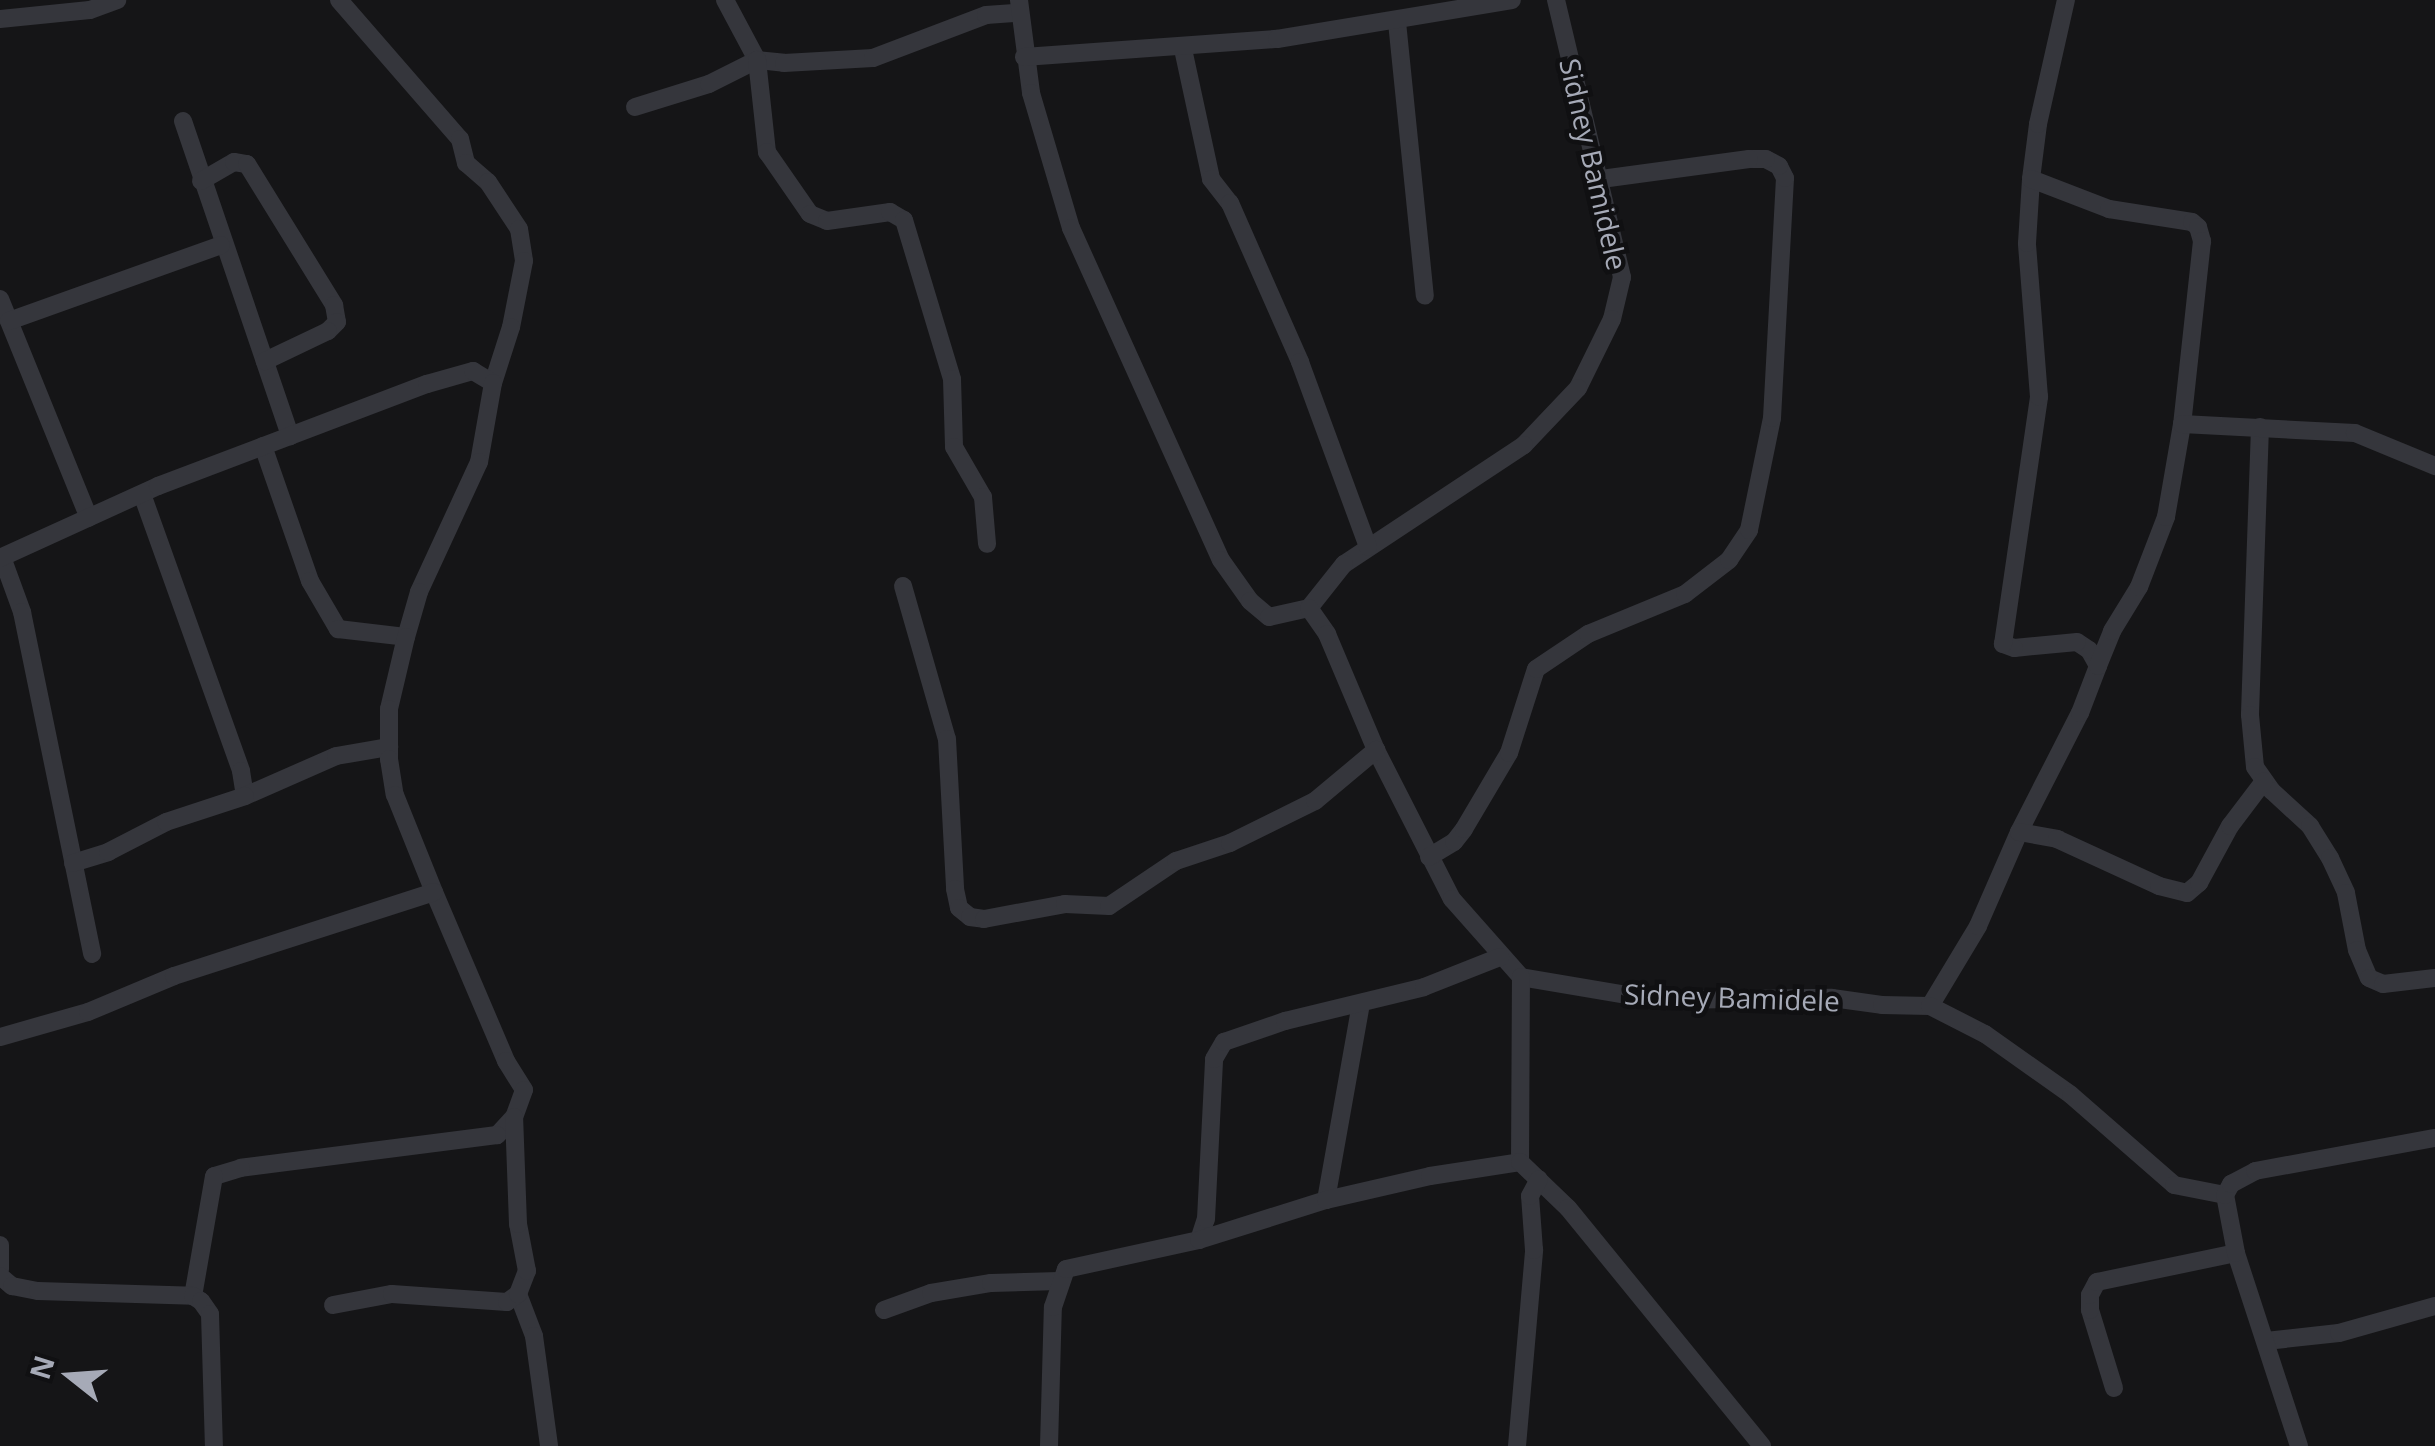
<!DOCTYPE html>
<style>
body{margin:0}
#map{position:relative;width:2435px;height:1446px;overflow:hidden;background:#151517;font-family:"Open Sans",sans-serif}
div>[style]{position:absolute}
.minor>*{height:18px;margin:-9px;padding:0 9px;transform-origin:9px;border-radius:9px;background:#35363c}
span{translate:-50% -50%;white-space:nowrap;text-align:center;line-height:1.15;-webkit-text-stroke:9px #101012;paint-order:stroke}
.street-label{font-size:28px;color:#a6aab7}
.north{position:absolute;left:20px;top:1326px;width:100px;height:100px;-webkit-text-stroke:8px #101012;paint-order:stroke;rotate:287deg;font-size:28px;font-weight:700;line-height:40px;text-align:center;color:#a6aab7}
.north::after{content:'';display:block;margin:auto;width:35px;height:45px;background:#a6aab7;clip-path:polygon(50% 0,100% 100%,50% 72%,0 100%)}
</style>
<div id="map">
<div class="minor">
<i style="left:339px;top:0;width:184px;rotate:49deg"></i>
<i style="left:460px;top:139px;width:25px;rotate:76deg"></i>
<i style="left:466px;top:163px;width:29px;rotate:41deg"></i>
<i style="left:488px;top:182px;width:56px;rotate:56.6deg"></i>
<i style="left:519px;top:229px;width:32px;rotate:81deg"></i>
<i style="left:524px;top:261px;width:67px;rotate:101.1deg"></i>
<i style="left:511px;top:327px;width:59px;rotate:107.8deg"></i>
<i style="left:725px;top:0;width:68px;rotate:61.9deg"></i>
<i style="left:757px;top:60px;width:27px;rotate:6deg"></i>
<i style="left:784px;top:63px;width:89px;rotate:-3.2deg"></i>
<i style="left:873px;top:58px;width:121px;rotate:-20.8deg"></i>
<i style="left:986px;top:15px;width:32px;rotate:-4deg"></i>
<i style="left:1019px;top:0;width:94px;rotate:82.6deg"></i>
<i style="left:1031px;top:93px;width:141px;rotate:73.5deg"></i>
<i style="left:1071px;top:228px;width:364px;rotate:65.7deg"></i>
<i style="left:1221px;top:560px;width:50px;rotate:54.7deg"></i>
<i style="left:1250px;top:601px;width:25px;rotate:40deg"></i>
<i style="left:1269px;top:617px;width:41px;rotate:-12.7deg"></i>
<i style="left:1556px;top:0;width:285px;rotate:76.6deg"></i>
<i style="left:1622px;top:277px;width:43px;rotate:103.4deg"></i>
<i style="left:1612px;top:319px;width:77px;rotate:116.2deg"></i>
<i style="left:1578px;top:388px;width:79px;rotate:133.5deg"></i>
<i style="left:1524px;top:445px;width:216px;rotate:146.5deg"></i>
<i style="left:1344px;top:564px;width:56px;rotate:128.5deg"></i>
<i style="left:1309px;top:608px;width:32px;rotate:55deg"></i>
<i style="left:1327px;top:634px;width:126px;rotate:67.1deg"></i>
<i style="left:1376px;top:750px;width:167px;rotate:63deg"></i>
<i style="left:1452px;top:899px;width:104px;rotate:48.5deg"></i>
<i style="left:1521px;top:977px;width:138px;rotate:9.6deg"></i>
<i style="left:1657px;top:1000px;width:175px;rotate:-0.7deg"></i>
<i style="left:1832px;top:998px;width:50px;rotate:8deg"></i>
<i style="left:1882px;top:1005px;width:48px;rotate:1.2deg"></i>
<i style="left:1930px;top:1006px;width:93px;rotate:-59deg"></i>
<i style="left:1978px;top:926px;width:103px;rotate:-66.4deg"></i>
<i style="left:2019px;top:832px;width:134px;rotate:-62.9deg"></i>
<i style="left:2080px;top:713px;width:50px;rotate:-69deg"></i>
<i style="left:2098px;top:666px;width:18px;rotate:-119deg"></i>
<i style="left:2089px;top:650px;width:14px;rotate:-146deg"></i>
<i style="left:2077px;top:642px;width:63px;rotate:174.6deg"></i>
<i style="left:2014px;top:648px;width:12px;rotate:-160deg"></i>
<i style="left:2003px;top:644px;width:250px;rotate:-81.7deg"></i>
<i style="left:2039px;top:397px;width:154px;rotate:-94.5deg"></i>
<i style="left:2027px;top:243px;width:64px;rotate:-86.4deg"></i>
<i style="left:2031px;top:179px;width:55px;rotate:-82.7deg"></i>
<i style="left:2038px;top:124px;width:127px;rotate:-77.3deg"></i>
<i style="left:0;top:19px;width:90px;rotate:-5.7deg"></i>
<i style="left:90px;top:10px;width:29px;rotate:-20deg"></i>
<i style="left:1397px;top:22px;width:275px;rotate:84.2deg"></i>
<i style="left:1183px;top:49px;width:133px;rotate:77.8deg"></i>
<i style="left:1211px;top:179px;width:31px;rotate:52deg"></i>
<i style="left:1230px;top:203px;width:174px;rotate:66.2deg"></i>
<i style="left:1300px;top:362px;width:197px;rotate:69.8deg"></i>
<i style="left:1024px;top:57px;width:254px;rotate:-4.1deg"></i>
<i style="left:1277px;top:39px;width:238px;rotate:-9.4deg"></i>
<i style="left:635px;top:107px;width:77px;rotate:-17.3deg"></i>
<i style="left:709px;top:84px;width:54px;rotate:-26.6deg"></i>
<i style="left:757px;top:60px;width:93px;rotate:83.8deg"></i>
<i style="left:767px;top:152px;width:75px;rotate:55.3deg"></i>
<i style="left:810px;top:214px;width:18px;rotate:22deg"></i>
<i style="left:827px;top:221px;width:64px;rotate:-8.1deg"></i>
<i style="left:890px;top:212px;width:16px;rotate:30deg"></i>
<i style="left:904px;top:220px;width:166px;rotate:73.2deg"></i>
<i style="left:952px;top:379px;width:68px;rotate:88.3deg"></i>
<i style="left:954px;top:447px;width:58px;rotate:59.9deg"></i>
<i style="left:983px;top:497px;width:47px;rotate:85.1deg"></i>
<i style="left:183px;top:121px;width:333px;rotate:71.2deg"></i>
<i style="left:2031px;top:179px;width:84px;rotate:21deg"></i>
<i style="left:2109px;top:209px;width:84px;rotate:8.9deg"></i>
<i style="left:2192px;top:222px;width:8px;rotate:40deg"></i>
<i style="left:2198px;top:227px;width:15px;rotate:74deg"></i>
<i style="left:2202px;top:241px;width:184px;rotate:96.2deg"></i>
<i style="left:201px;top:181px;width:38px;rotate:-30deg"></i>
<i style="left:234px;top:162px;width:13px;rotate:9deg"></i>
<i style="left:247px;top:164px;width:166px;rotate:58.3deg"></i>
<i style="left:334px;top:305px;width:17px;rotate:80deg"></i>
<i style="left:337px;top:322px;width:13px;rotate:135deg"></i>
<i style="left:328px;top:331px;width:70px;rotate:154.5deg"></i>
<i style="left:0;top:299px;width:236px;rotate:67.9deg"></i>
<i style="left:9px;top:321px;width:225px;rotate:-19.7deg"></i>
<i style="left:2260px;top:427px;width:288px;rotate:92deg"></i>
<i style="left:2250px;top:715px;width:52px;rotate:84.5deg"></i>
<i style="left:2255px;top:767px;width:29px;rotate:55deg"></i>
<i style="left:2272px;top:791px;width:52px;rotate:42.6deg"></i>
<i style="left:2310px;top:826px;width:38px;rotate:58deg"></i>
<i style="left:2330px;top:858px;width:38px;rotate:65deg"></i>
<i style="left:2346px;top:893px;width:58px;rotate:79.1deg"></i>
<i style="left:2357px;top:950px;width:30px;rotate:67deg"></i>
<i style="left:2369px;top:978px;width:15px;rotate:23deg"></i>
<i style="left:2383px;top:984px;width:52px;rotate:-6.6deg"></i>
<i style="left:263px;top:446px;width:143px;rotate:70.8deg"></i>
<i style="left:310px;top:581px;width:56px;rotate:59.7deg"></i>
<i style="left:338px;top:629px;width:68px;rotate:6.7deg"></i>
<i style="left:142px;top:494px;width:294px;rotate:70.3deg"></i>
<i style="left:241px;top:771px;width:25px;rotate:81deg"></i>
<i style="left:245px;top:796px;width:99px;rotate:-23.7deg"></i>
<i style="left:336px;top:756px;width:54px;rotate:-9.6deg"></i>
<i style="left:2px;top:557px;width:59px;rotate:70deg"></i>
<i style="left:22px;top:612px;width:349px;rotate:78.4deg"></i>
<i style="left:0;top:558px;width:174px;rotate:-24.5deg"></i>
<i style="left:158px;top:486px;width:288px;rotate:-20.8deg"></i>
<i style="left:427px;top:384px;width:48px;rotate:-15.8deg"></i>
<i style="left:473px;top:371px;width:23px;rotate:31deg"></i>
<i style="left:493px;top:383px;width:80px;rotate:100deg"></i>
<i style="left:479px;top:462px;width:143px;rotate:114.8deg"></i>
<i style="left:419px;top:592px;width:47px;rotate:106.1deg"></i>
<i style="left:406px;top:637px;width:74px;rotate:103.3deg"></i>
<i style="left:389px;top:709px;width:50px;rotate:90deg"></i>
<i style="left:389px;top:759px;width:36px;rotate:81deg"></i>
<i style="left:395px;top:795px;width:105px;rotate:68.1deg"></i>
<i style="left:434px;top:892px;width:184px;rotate:66.9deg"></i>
<i style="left:506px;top:1061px;width:34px;rotate:58deg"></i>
<i style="left:524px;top:1090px;width:29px;rotate:110deg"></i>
<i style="left:514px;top:1117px;width:25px;rotate:133deg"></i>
<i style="left:497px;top:1135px;width:258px;rotate:172.7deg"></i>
<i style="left:241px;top:1168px;width:28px;rotate:163deg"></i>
<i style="left:214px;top:1176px;width:122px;rotate:99.9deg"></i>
<i style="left:903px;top:586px;width:159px;rotate:74deg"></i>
<i style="left:947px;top:739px;width:150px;rotate:86.9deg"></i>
<i style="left:955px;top:889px;width:19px;rotate:78deg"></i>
<i style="left:959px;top:908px;width:14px;rotate:39deg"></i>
<i style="left:970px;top:917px;width:14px;rotate:8deg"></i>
<i style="left:984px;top:919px;width:82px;rotate:-10.5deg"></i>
<i style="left:1065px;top:904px;width:44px;rotate:2.6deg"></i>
<i style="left:1109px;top:906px;width:81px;rotate:-33.9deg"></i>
<i style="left:1176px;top:861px;width:57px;rotate:-18.4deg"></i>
<i style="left:1230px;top:843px;width:95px;rotate:-26.3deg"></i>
<i style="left:1315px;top:801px;width:80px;rotate:-39.9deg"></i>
<i style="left:2098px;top:666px;width:38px;rotate:-68deg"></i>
<i style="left:2112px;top:631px;width:52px;rotate:-58.5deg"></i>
<i style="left:2139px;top:587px;width:75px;rotate:-68.9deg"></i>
<i style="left:2166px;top:517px;width:94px;rotate:-80.2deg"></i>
<i style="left:2182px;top:424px;width:173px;rotate:3deg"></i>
<i style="left:2355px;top:433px;width:87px;rotate:22.4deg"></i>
<i style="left:2019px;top:832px;width:39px;rotate:10deg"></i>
<i style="left:2057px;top:839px;width:112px;rotate:24.7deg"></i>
<i style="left:2159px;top:886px;width:29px;rotate:14deg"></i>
<i style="left:2187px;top:893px;width:16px;rotate:-40deg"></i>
<i style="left:2199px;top:883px;width:65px;rotate:-61.5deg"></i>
<i style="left:2230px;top:826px;width:56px;rotate:-52.9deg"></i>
<i style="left:1429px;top:857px;width:29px;rotate:-31deg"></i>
<i style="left:1454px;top:842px;width:16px;rotate:-52deg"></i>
<i style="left:1464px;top:829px;width:88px;rotate:-59.4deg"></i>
<i style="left:1509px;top:753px;width:88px;rotate:-72.2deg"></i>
<i style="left:1536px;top:669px;width:63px;rotate:-33.9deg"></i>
<i style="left:1588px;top:634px;width:105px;rotate:-22.4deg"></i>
<i style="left:1685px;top:594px;width:56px;rotate:-37.7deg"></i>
<i style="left:1729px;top:560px;width:36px;rotate:-56deg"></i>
<i style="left:1749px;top:530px;width:114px;rotate:-78.4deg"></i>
<i style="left:1772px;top:418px;width:240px;rotate:-86.9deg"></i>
<i style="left:1785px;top:178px;width:13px;rotate:-117deg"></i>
<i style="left:1779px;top:166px;width:15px;rotate:-152deg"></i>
<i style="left:1766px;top:159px;width:17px;rotate:180deg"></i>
<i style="left:1749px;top:159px;width:149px;rotate:172.3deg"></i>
<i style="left:73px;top:863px;width:37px;rotate:-17deg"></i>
<i style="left:108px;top:852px;width:65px;rotate:-27.3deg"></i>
<i style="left:166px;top:822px;width:83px;rotate:-18.2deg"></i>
<i style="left:1930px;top:1006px;width:62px;rotate:27deg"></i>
<i style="left:1985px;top:1034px;width:105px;rotate:35.3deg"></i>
<i style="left:2071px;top:1095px;width:137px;rotate:41.1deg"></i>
<i style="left:2174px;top:1185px;width:52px;rotate:11.1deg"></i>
<i style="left:0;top:1037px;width:91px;rotate:-15.9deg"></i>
<i style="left:88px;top:1012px;width:93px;rotate:-22.7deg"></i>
<i style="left:174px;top:976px;width:273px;rotate:-17.9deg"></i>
<i style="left:1520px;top:1162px;width:185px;rotate:-89.7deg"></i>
<i style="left:1326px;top:1200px;width:200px;rotate:-79.9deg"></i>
<i style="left:1199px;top:1240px;width:22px;rotate:-72deg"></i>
<i style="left:1206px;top:1219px;width:160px;rotate:-87.1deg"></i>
<i style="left:1214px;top:1059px;width:20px;rotate:-60deg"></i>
<i style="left:1224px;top:1042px;width:65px;rotate:-19deg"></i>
<i style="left:1285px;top:1021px;width:143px;rotate:-13.7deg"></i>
<i style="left:1424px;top:987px;width:82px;rotate:-21.5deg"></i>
<i style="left:0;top:1245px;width:24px;rotate:90deg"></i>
<i style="left:0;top:1276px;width:16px;rotate:40deg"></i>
<i style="left:12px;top:1286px;width:26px;rotate:11deg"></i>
<i style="left:38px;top:1291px;width:155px;rotate:1.8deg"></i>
<i style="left:193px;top:1296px;width:9px;rotate:32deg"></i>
<i style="left:201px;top:1301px;width:16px;rotate:55deg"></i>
<i style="left:210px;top:1314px;width:132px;rotate:88.3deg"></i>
<i style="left:518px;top:1294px;width:45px;rotate:69.1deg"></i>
<i style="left:534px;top:1336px;width:111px;rotate:82.2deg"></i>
<i style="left:333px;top:1305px;width:60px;rotate:-10.6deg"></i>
<i style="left:392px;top:1294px;width:115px;rotate:4deg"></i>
<i style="left:507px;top:1302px;width:14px;rotate:-36deg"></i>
<i style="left:518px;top:1294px;width:25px;rotate:-69deg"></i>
<i style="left:527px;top:1271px;width:48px;rotate:-100.8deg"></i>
<i style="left:518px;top:1224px;width:107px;rotate:-92.1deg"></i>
<i style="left:884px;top:1310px;width:50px;rotate:-19.9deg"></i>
<i style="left:931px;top:1293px;width:61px;rotate:-9.5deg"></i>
<i style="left:991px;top:1283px;width:68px;rotate:-1.7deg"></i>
<i style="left:2266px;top:1341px;width:73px;rotate:-6.3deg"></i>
<i style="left:2339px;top:1333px;width:100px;rotate:-15.7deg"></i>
<i style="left:2114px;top:1388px;width:82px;rotate:-107.1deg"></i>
<i style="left:2090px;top:1310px;width:15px;rotate:-90deg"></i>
<i style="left:2090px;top:1295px;width:15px;rotate:-62deg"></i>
<i style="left:2097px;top:1282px;width:142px;rotate:-11.8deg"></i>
<i style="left:1049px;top:1446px;width:139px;rotate:-88.4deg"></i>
<i style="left:1053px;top:1307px;width:40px;rotate:-71.1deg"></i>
<i style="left:1066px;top:1269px;width:136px;rotate:-12.3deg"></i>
<i style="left:1199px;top:1240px;width:133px;rotate:-17.5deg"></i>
<i style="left:1326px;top:1200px;width:107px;rotate:-13deg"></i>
<i style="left:1430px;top:1176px;width:91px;rotate:-8.8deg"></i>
<i style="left:1520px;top:1162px;width:66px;rotate:43.8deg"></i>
<i style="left:1568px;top:1208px;width:307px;rotate:50.8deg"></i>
<i style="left:1517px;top:1446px;width:197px;rotate:-85deg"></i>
<i style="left:1534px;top:1250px;width:54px;rotate:-94.2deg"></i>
<i style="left:1530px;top:1196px;width:19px;rotate:-62deg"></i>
<i style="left:2299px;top:1446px;width:203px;rotate:-108.1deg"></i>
<i style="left:2236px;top:1253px;width:59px;rotate:-100.7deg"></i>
<i style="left:2225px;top:1195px;width:13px;rotate:-61deg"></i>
<i style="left:2231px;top:1184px;width:27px;rotate:-28deg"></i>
<i style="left:2255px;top:1171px;width:183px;rotate:-10.4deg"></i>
</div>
<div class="street-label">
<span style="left:1594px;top:164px;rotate:77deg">Sidney Bamidele</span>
<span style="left:1732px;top:997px;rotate:2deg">Sidney Bamidele</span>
</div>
<div class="north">N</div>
</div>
